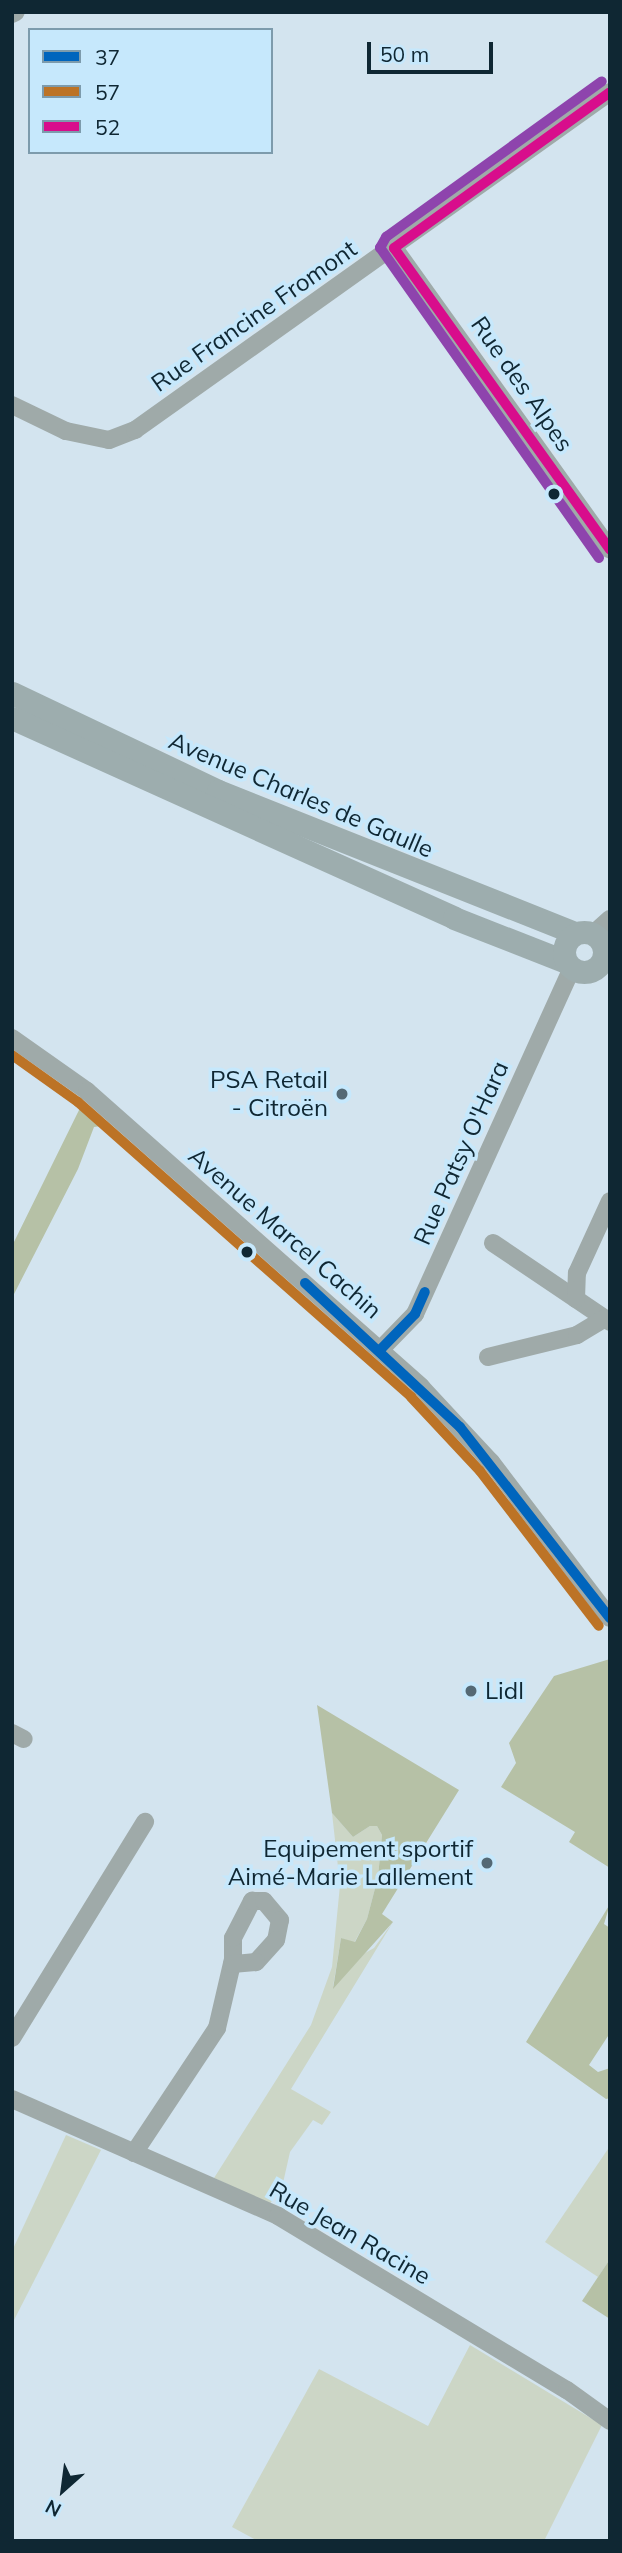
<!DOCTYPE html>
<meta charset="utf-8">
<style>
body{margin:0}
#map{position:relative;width:622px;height:2553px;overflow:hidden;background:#d3e4ef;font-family:Mulish,sans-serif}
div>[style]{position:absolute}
.green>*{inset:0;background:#ccd6c6}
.forest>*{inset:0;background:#b6c1a6}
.minor>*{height:18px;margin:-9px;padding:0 9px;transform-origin:9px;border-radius:9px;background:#9faaa9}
.major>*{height:23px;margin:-11.5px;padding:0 11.5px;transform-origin:11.5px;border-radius:11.5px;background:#9dadae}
.major>.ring{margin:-11.5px;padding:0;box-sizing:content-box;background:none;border:23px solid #9dadae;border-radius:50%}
.bus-1>*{height:10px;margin:-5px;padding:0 5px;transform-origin:5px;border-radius:5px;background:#0065bd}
.bus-2>*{height:10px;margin:-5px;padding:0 5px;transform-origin:5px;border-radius:5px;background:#bc7326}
.bus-3>*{height:10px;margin:-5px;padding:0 5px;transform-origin:5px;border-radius:5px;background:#d80d8c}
.bus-4>*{height:10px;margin:-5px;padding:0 5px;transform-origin:5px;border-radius:5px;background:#8e44ad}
.dots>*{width:19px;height:19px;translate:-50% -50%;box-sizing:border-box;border:4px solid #c6e8fc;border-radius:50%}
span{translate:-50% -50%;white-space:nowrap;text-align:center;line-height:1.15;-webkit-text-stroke:7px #c6e8fc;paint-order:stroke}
.street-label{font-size:24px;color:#0f2733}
.poi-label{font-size:24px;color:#0f2733}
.right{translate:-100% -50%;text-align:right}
.left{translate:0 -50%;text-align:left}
.frame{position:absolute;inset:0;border:14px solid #0f2733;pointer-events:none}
.legend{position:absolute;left:28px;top:28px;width:245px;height:126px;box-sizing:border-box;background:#c6e8fc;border:2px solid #7d9bac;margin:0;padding:9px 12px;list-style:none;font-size:21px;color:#0f2733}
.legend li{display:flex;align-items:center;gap:14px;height:35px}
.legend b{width:35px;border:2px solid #7d9bac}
.north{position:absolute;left:28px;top:2455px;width:70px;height:70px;-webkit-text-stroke:5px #c6e8fc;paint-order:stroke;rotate:208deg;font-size:19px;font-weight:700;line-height:28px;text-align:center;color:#0f2733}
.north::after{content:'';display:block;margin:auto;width:24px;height:32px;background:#0f2733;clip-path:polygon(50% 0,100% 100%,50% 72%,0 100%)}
.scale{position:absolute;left:367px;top:42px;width:126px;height:32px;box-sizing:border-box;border:4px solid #0f2733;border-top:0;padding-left:9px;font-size:21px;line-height:24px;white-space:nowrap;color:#0f2733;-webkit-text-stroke:5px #c6e8fc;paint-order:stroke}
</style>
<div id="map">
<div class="green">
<i style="clip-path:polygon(214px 1217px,389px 1371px,425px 1405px,421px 1410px,208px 1221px)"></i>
<i style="clip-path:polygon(332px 1813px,353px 1837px,370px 1826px,377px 1826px,382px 1835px,378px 1877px,367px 1919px,354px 1943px,341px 1938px,333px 1987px,365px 1953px,374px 1948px,393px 1922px,291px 2089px,331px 2112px,322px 2125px,313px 2120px,290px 2152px,283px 2183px,270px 2204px,214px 2178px,311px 2025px,332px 1967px,340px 1885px)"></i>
<i style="clip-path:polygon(66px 2135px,101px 2150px,12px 2324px,12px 2251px)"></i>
<i style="clip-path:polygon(610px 2146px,610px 2259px,598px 2277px,545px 2242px)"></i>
<i style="clip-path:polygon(470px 2345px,602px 2425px,544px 2541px,258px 2541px,232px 2527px,319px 2369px,428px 2426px)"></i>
</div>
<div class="forest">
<i style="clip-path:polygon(82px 1104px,214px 1217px,208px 1221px,101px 1126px,94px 1127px,78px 1169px,12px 1298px,12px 1246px)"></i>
<i style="clip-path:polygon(610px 1659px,610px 1868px,569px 1842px,575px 1832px,501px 1787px,516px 1763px,509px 1743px,554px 1676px)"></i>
<i style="clip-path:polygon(317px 1705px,459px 1790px,382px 1914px,393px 1922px,333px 1989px,341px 1938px,355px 1942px,367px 1919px,378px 1877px,382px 1835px,377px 1826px,370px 1826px,353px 1837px,332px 1813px)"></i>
<i style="clip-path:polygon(610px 1904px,604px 1924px,610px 1928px,610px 2033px,589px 2065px,598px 2072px,610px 2068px,610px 2098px,606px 2099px,526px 2042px)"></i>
<i style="clip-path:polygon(610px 2259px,610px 2319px,582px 2301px)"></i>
</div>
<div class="minor">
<i style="left:12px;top:14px;width:4px;rotate:-27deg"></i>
<i style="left:394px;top:248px;width:371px;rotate:54.4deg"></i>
<i style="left:12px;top:405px;width:60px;rotate:25.7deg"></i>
<i style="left:66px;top:431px;width:44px;rotate:11.8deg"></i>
<i style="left:109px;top:440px;width:28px;rotate:-21deg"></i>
<i style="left:135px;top:430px;width:583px;rotate:-35.43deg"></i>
<i style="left:592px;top:935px;width:24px;rotate:-42deg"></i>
<i style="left:12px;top:1038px;width:92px;rotate:35.2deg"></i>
<i style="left:87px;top:1091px;width:446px;rotate:41.5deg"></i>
<i style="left:421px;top:1387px;width:103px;rotate:47deg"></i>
<i style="left:491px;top:1462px;width:196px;rotate:52.7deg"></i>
<i style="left:493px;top:1243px;width:141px;rotate:34deg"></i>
<i style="left:576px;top:1299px;width:26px;rotate:-88deg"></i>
<i style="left:577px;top:1273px;width:79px;rotate:-65.4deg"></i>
<i style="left:381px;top:1349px;width:49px;rotate:-45.8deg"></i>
<i style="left:415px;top:1314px;width:380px;rotate:-65.6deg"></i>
<i style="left:488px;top:1357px;width:92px;rotate:-13.9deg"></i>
<i style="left:577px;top:1335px;width:31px;rotate:-31deg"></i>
<i style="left:12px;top:1733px;width:13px;rotate:27deg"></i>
<i style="left:12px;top:2038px;width:254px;rotate:-58.4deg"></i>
<i style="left:12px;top:2099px;width:291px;rotate:23.7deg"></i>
<i style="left:278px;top:2216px;width:337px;rotate:31.1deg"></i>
<i style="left:567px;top:2390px;width:53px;rotate:35.8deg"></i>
<i style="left:134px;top:2153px;width:150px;rotate:-56.4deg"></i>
<i style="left:217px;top:2028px;width:71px;rotate:-76.9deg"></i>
<i style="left:233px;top:1959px;width:21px;rotate:-90deg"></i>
<i style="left:233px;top:1938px;width:42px;rotate:-62.8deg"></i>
<i style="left:252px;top:1901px;width:12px"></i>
<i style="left:264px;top:1901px;width:25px;rotate:50deg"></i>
<i style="left:280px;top:1920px;width:20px;rotate:101deg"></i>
<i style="left:276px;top:1940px;width:30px;rotate:132deg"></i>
<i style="left:256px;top:1962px;width:24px;rotate:175deg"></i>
</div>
<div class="major">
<i style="left:12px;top:693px;width:228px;rotate:25.4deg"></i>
<i style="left:218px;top:791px;width:383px;rotate:21.7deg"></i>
<i style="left:12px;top:718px;width:485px;rotate:24.3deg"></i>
<i style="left:454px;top:918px;width:120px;rotate:21.4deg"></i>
<i class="ring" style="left:564px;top:932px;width:17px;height:17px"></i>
</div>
<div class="bus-1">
<i style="left:305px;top:1283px;width:212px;rotate:42.9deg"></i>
<i style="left:460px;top:1427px;width:243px;rotate:51.9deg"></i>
<i style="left:381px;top:1349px;width:49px;rotate:-45.8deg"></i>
<i style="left:415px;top:1314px;width:24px;rotate:-66deg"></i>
</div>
<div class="bus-2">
<i style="left:12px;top:1055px;width:81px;rotate:35.5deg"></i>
<i style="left:78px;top:1102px;width:445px;rotate:41.5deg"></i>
<i style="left:411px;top:1397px;width:101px;rotate:47deg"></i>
<i style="left:480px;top:1471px;width:195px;rotate:52.5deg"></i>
</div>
<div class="bus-3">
<i style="left:394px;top:248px;width:371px;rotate:54.4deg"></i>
<i style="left:394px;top:248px;width:266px;rotate:-35.8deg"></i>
</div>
<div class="bus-4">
<i style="left:599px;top:558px;width:380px;rotate:-125.2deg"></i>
<i style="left:380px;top:248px;width:13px;rotate:-61deg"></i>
<i style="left:386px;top:237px;width:266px;rotate:-35.8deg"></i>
</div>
<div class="dots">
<i style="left:554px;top:494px;background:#0f2733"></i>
<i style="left:342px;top:1094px;background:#546975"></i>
<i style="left:247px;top:1252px;background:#0f2733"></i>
<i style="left:471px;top:1691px;background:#546975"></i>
<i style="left:487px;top:1863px;background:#546975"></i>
</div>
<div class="street-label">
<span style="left:254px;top:316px;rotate:-35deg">Rue Francine Fromont</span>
<span style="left:522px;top:384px;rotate:55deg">Rue des Alpes</span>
<span style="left:301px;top:795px;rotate:23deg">Avenue Charles de Gaulle</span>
<span style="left:461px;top:1153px;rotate:-66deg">Rue Patsy O'Hara</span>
<span style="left:285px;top:1233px;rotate:41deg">Avenue Marcel Cachin</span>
<span style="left:350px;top:2233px;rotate:30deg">Rue Jean Racine</span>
</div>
<div class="poi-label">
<span class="right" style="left:328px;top:1094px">PSA Retail<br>- Citroën</span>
<span class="left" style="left:485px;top:1691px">Lidl</span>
<span class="right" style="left:473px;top:1863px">Equipement sportif<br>Aimé-Marie Lallement</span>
</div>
<div class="frame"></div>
<ul class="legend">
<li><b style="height:9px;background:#0065bd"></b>37</li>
<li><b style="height:9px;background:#bc7326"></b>57</li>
<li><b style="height:9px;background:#d80d8c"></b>52</li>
</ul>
<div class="north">N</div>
<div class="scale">50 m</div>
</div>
